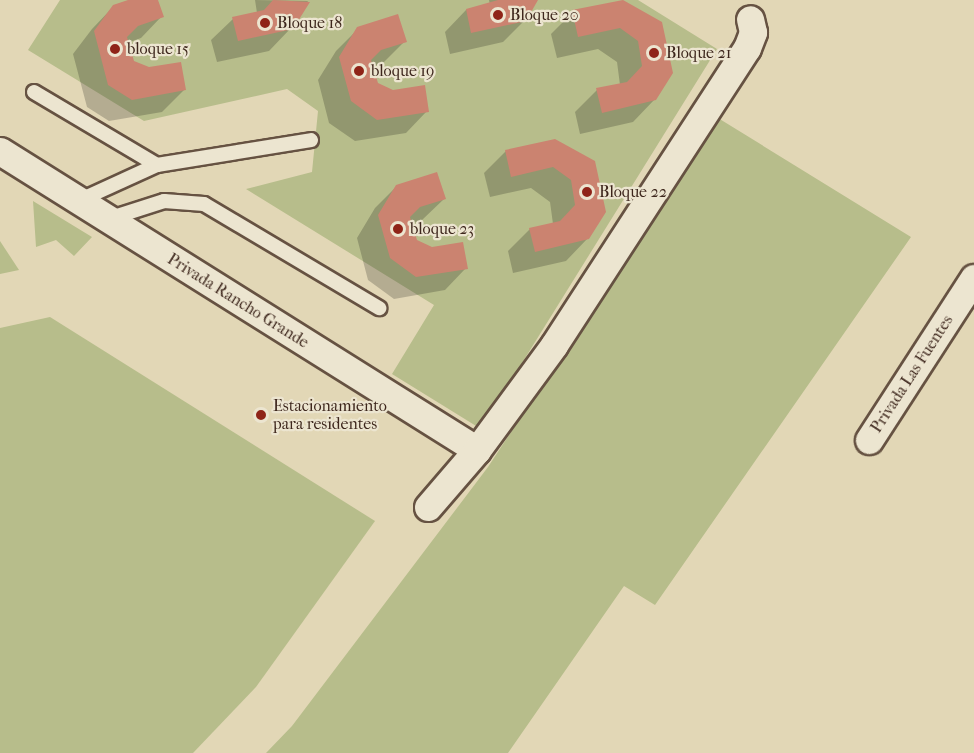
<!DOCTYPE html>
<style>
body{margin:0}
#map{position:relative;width:974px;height:753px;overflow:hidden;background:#e2d7b6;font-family:"IM FELL French Canon",serif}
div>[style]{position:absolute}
.green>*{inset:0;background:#b7bd8b}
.shadow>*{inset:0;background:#0003}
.building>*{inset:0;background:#cb8370}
.roads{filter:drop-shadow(2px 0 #665242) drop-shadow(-2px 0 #665242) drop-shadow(0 2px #665242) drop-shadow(0 -2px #665242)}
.lane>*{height:14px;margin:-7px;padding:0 7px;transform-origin:7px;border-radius:7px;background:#ece5d0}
.street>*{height:27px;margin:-13.5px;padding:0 13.5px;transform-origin:13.5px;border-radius:13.5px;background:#ece5d0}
.dots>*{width:16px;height:16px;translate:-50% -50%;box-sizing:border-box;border:3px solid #ece5d0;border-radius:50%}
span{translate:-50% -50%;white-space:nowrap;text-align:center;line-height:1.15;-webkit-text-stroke:4.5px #ece5d0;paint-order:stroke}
.poi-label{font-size:16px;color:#3d261c}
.left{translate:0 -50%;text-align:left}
.street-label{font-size:16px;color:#3d261c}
</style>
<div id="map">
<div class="green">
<i style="clip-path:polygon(60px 0,638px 0,717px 49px,481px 429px,392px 374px,434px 305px,246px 189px,312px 172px,318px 111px,287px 89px,144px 121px,28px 50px)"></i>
<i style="clip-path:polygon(718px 118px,911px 237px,655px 605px,624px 586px,508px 753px,266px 753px,292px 726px,488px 467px)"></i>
<i style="clip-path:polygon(33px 201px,92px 237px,74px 256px,56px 240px,36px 247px)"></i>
<i style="clip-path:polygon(0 241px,19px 270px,0 274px)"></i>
<i style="clip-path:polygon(50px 317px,375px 521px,256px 687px,193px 753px,0 753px,0 328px)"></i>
</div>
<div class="shadow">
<i style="clip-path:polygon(133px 0,157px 0,162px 16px,141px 38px,127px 43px,133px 62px,184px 90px,162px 112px,109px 121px,87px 107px,73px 54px,92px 29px,114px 6px)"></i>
<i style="clip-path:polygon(255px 0,308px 1px,291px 28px,269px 51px,217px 62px,211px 40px,233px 19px,257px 13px)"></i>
<i style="clip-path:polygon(489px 0,537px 0,525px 20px,503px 42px,450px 54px,445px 32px,466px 10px,490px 5px)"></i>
<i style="clip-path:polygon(573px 12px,661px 23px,655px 99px,633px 122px,580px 134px,575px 112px,597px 90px,620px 85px,617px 62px,598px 49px,557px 58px,551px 34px)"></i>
<i style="clip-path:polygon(358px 29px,405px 41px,383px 63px,372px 67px,377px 84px,427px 111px,406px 133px,355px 141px,329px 123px,318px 80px,336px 51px)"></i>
<i style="clip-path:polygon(506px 151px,593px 162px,588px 238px,566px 261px,513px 273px,508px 251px,530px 229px,553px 224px,550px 202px,531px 188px,490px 197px,484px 173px)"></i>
<i style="clip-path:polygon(397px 186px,444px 199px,422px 220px,411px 224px,416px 242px,466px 268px,445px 290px,394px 299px,368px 280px,357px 238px,375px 208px)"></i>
</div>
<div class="building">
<i style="clip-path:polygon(128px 0,158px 0,164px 17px,138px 26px,127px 37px,134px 61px,149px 67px,181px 62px,186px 90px,132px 100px,108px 85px,94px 31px,113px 5px)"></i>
<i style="clip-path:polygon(273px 0,310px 2px,293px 29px,238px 41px,232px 17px,264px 10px)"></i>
<i style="clip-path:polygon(498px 0,538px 0,526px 21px,471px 33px,466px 9px)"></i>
<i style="clip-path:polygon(623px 0,662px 22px,673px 73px,656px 100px,602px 113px,596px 88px,627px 82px,642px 66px,638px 41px,620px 28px,578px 37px,572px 10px)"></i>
<i style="clip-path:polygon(398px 14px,407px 42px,381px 50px,371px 60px,378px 83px,393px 90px,425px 85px,429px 112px,377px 120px,351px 101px,339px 57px,357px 27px)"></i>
<i style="clip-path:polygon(555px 139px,595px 161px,606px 212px,589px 239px,535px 252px,529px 228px,560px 221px,575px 205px,571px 180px,553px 167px,511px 177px,505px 150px)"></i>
<i style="clip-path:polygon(437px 172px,446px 199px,420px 207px,410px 217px,417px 240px,432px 247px,463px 242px,468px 269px,416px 277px,390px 258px,378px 215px,396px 185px)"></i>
</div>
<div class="roads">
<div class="lane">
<i style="left:34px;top:92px;width:143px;rotate:30.7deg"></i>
<i style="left:78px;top:201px;width:87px;rotate:-24.5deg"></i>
<i style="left:157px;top:165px;width:156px;rotate:-9.2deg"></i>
<i style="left:108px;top:219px;width:59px;rotate:-17.8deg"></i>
<i style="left:164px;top:201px;width:40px;rotate:4.3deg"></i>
<i style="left:204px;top:204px;width:204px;rotate:30.7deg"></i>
</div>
<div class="street">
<i style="left:0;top:151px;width:563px;rotate:32.08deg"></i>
<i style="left:869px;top:440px;width:193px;rotate:-57.1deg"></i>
<i style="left:428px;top:507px;width:75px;rotate:-49.3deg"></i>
<i style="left:477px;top:450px;width:130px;rotate:-53.7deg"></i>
<i style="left:554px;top:345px;width:354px;rotate:-57deg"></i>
<i style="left:747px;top:48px;width:17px;rotate:-69deg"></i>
<i style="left:753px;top:32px;width:13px;rotate:-103deg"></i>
</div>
</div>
<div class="dots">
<i style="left:498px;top:15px;background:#8f2418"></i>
<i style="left:265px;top:23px;background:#8f2418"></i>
<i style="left:115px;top:49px;background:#8f2418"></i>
<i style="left:654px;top:53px;background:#8f2418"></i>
<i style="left:359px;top:71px;background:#8f2418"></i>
<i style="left:587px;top:192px;background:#8f2418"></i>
<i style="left:398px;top:229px;background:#8f2418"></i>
<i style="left:261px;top:415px;background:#8f2418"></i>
</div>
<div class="poi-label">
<span class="left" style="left:510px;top:15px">Bloque 20</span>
<span class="left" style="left:277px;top:23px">Bloque 18</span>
<span class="left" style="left:127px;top:49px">bloque 15</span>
<span class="left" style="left:666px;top:53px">Bloque 21</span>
<span class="left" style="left:371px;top:71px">bloque 19</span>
<span class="left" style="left:599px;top:192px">Bloque 22</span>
<span class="left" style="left:410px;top:229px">bloque 23</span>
<span class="left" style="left:273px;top:415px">Estacionamiento<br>para residentes</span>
</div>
<div class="street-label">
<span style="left:238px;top:301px;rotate:32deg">Privada Rancho Grande</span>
<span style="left:912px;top:374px;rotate:-57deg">Privada Las Fuentes</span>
</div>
</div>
